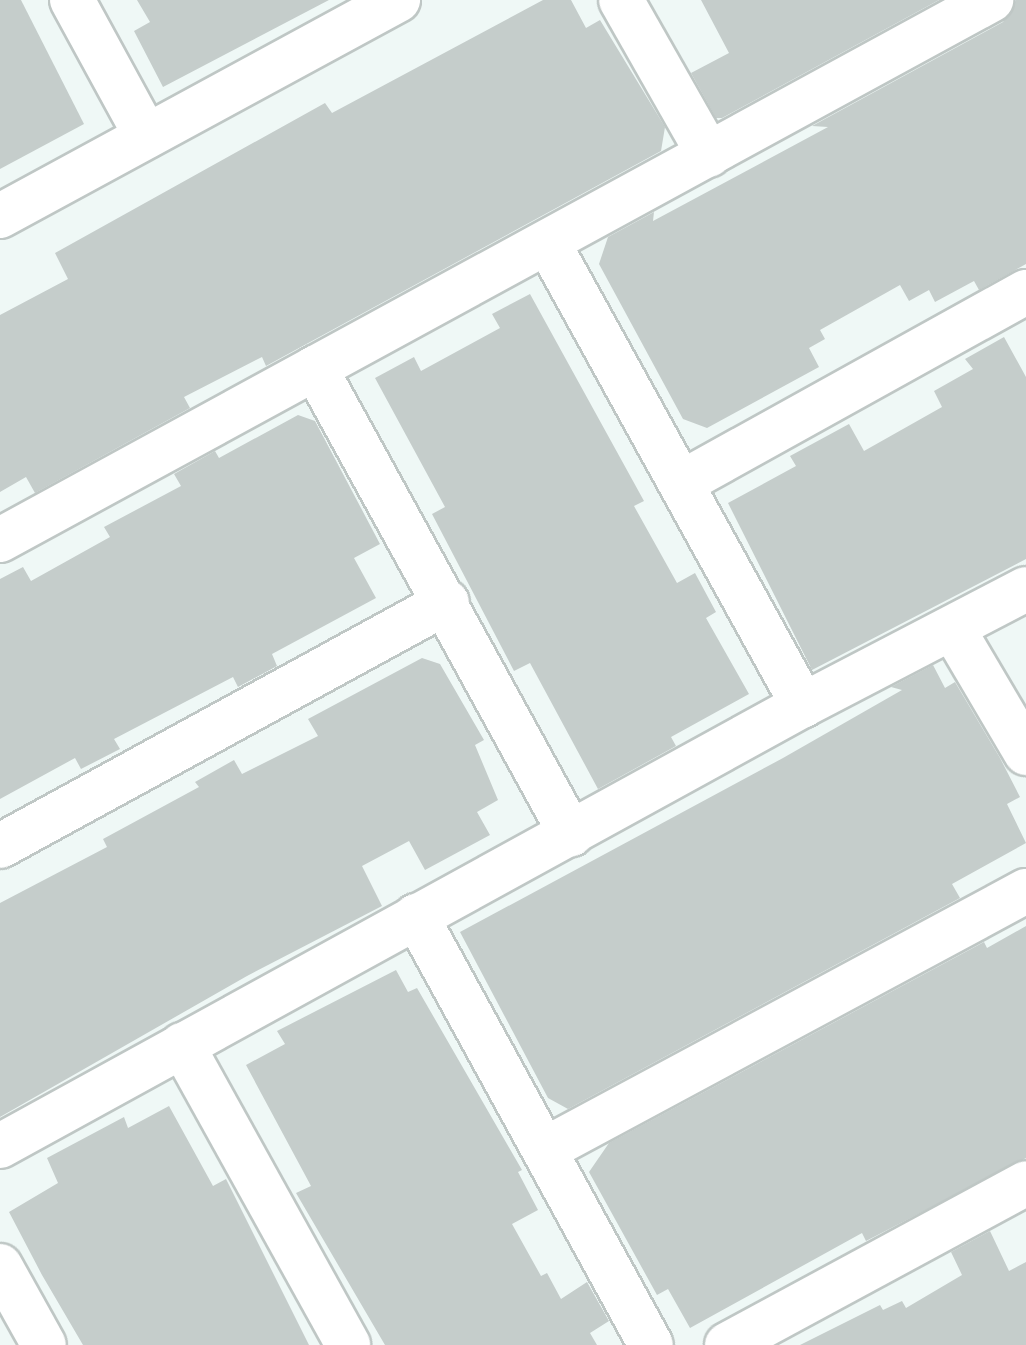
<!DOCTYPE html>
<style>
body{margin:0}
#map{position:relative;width:1026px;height:1345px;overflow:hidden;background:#eff8f6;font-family:"Public Sans",sans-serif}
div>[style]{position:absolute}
.building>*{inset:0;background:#c5cdcb}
.roads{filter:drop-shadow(2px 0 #bfc7c5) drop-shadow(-2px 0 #bfc7c5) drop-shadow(0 2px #bfc7c5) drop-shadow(0 -2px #bfc7c5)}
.minor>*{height:44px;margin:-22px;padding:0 22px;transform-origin:22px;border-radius:22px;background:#fff}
span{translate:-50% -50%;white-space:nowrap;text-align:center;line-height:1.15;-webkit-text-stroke:6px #fff;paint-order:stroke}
</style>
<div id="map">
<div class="building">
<i style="clip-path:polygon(0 0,21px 0,84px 124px,0 169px)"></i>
<i style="clip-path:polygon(137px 0,329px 0,163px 87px,134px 31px,150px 22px)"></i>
<i style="clip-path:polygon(543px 0,571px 0,586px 28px,600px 20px,665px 127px,661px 151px,266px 366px,262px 357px,184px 397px,190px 408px,35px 493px,26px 477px,0 492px,0 315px,68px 279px,55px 253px,325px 103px,332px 113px)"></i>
<i style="clip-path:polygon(701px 0,939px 0,722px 118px,716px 118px,691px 73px,729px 53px)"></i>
<i style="clip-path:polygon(1016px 0,1026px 0,1026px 264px,979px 290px,974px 281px,935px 302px,929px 290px,909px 301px,900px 285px,820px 330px,825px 339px,809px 348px,819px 367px,707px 428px,683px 419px,599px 264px,608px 237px,654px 212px,653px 221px,828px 127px,812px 126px,1003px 22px)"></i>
<i style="clip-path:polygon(530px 294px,644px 501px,634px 506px,677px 583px,695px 573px,716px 612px,706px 618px,749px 694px,671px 737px,676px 746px,598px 789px,530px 663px,514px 671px,432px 514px,445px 507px,375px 378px,414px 357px,421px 371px,500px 328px,492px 314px)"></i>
<i style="clip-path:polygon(1004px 337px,1026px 377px,1026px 559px,812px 670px,728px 503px,796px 466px,790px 456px,849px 424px,864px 451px,942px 407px,934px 391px,973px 369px,965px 359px)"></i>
<i style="clip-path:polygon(298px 415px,315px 421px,380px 544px,354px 558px,376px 598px,272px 654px,277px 666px,238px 687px,233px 677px,114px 739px,120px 749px,81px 769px,75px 758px,0 799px,0 579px,23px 567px,31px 581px,110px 537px,104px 527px,181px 486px,174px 474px,215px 451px,219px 458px)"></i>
<i style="clip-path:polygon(422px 658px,440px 664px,484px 740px,475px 745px,498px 800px,477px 812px,490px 835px,425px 870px,409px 841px,362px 866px,382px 906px,247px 976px,0 1117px,0 903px,107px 847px,103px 839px,199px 787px,195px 782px,234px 760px,242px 774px,318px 736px,308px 719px)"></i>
<i style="clip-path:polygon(933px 665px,945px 688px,955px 682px,1000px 758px,1020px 797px,1007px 804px,1026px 843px,952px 884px,960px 898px,568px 1109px,548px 1098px,460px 932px,783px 758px,902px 690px,891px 687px)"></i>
<i style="clip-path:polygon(1026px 926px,1026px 1158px,866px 1241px,862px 1233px,690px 1328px,668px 1289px,657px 1295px,589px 1172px,609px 1143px,984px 942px,987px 948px)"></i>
<i style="clip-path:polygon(396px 970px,408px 992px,417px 988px,522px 1170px,518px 1172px,538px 1210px,512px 1224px,541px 1276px,547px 1273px,561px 1299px,587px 1282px,609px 1321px,590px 1333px,597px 1345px,385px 1345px,296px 1193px,311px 1186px,246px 1065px,285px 1044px,277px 1031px)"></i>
<i style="clip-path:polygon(169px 1106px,213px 1186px,226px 1179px,309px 1345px,83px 1345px,42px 1275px,9px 1212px,58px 1183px,47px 1158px,124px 1117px,128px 1128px)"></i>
<i style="clip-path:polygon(990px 1231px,1009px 1271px,1026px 1262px,1026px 1345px,800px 1345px,880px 1305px,883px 1310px,902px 1301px,906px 1308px,962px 1275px,951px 1252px)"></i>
</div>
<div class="roads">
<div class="minor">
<i style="left:72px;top:0;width:155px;rotate:61.4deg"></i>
<i style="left:621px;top:0;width:178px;rotate:60.4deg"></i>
<i style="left:0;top:216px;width:453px;rotate:-28.5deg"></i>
<i style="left:548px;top:243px;width:528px;rotate:61.1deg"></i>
<i style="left:315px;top:368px;width:532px;rotate:61.22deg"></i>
<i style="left:683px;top:482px;width:392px;rotate:-29deg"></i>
<i style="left:0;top:540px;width:1129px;rotate:-28.59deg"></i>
<i style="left:953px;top:629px;width:144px;rotate:59.5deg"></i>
<i style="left:0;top:846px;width:509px;rotate:-28.63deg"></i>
<i style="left:416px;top:916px;width:489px;rotate:61.3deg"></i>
<i style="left:182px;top:1045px;width:343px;rotate:61deg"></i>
<i style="left:0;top:1146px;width:916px;rotate:-28.78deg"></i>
<i style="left:803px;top:705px;width:251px;rotate:-27.5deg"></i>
<i style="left:546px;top:1149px;width:545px;rotate:-28.26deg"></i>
<i style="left:0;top:1266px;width:90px;rotate:60.9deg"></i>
<i style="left:727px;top:1345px;width:340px;rotate:-28.4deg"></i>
</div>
</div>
</div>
